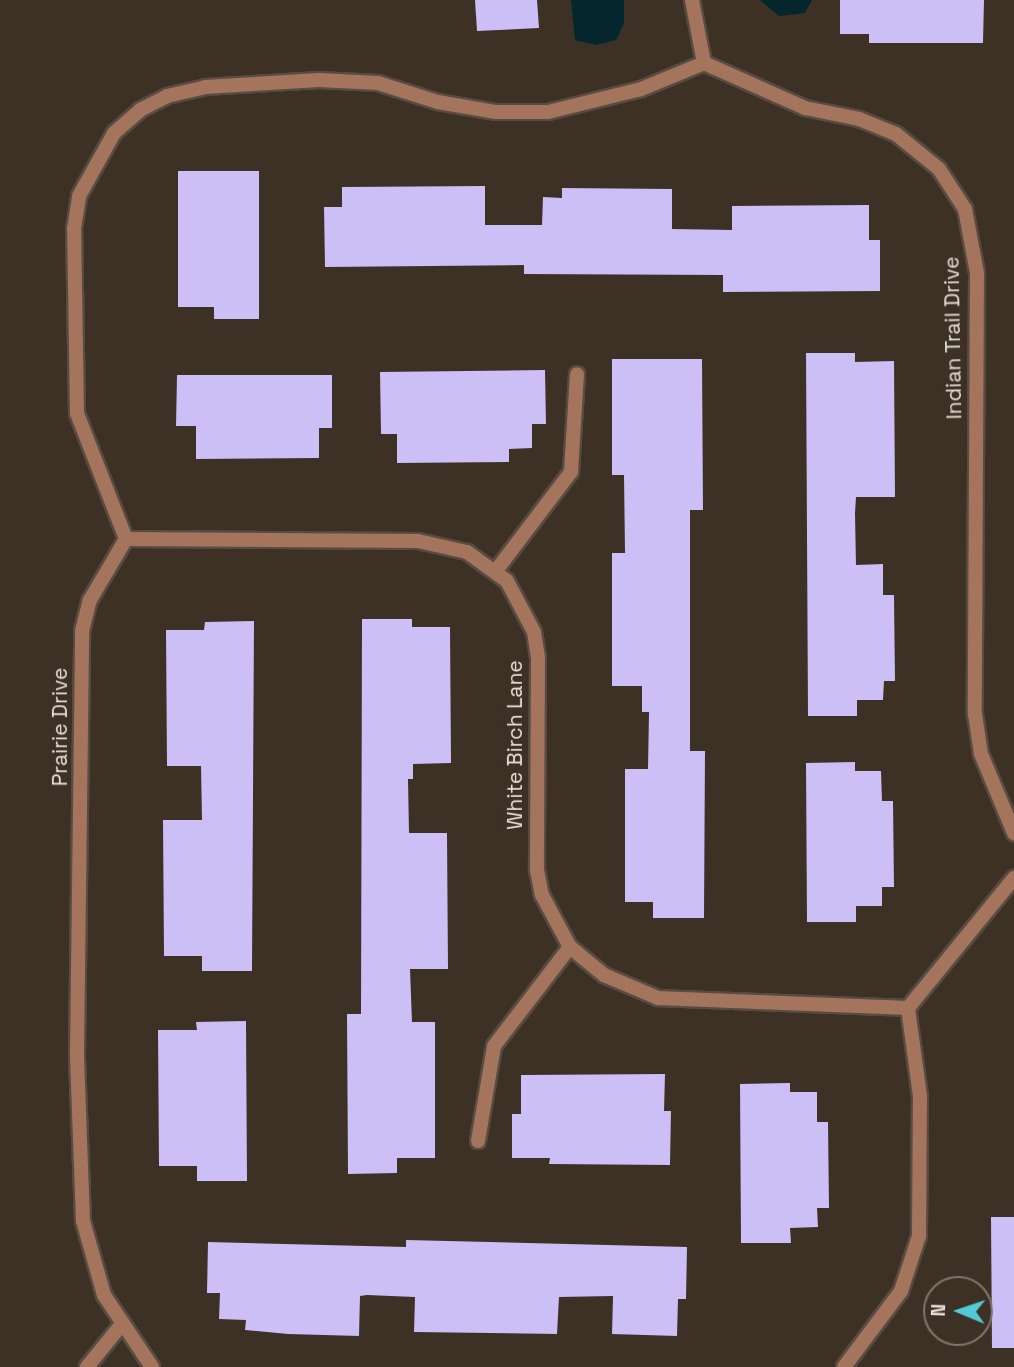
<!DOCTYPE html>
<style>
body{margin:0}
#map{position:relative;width:1014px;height:1367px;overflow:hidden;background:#3d3025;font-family:"Space Grotesk",sans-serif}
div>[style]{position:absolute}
.water>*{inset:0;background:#05262d}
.building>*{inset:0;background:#cbbff6}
.roads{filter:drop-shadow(2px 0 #584c42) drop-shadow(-2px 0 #584c42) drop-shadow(0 2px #584c42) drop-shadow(0 -2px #584c42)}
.lane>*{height:14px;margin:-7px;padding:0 7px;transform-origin:7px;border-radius:7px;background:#a4745c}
.street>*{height:14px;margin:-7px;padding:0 7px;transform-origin:7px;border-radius:7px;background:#a4745c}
span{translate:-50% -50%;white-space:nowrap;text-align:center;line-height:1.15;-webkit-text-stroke:7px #3d3025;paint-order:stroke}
.street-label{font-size:21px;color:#e8e0d9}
.north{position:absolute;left:923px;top:1276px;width:70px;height:70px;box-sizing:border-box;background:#3d3025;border:2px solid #81766d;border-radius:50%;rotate:272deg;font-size:19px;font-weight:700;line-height:28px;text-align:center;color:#e8e0d9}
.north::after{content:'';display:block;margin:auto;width:24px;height:32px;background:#52cbd7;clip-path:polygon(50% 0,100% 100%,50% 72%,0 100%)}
</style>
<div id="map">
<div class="water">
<i style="clip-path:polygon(571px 0,624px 0,624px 24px,616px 40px,596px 45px,575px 40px)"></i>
<i style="clip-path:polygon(760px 0,812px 0,805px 13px,779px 16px)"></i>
</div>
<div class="building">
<i style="clip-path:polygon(475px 0,537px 0,539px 28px,477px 31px)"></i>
<i style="clip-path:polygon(840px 0,984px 0,983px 43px,869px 43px,869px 34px,840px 34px)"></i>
<i style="clip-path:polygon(178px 171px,259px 171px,259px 319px,214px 319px,214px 307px,178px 307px)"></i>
<i style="clip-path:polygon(485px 186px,485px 225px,542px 225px,543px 197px,562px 198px,562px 188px,672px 189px,672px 229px,732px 230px,732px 206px,869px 205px,869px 240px,880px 240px,880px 291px,723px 292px,723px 275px,524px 274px,524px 265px,325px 267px,324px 207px,342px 207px,342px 187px)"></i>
<i style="clip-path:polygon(806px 353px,855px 353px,855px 362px,894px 361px,895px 497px,856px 497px,855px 513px,856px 565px,883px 564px,883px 595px,894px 595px,895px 681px,884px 681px,883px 700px,857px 700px,857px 716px,808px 716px)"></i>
<i style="clip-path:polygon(612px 359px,702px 359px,703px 510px,690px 510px,690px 751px,705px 751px,704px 918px,653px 918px,653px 902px,625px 902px,625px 769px,648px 769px,649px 712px,642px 712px,642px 686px,612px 686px,612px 553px,625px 553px,624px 475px,612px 475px)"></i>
<i style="clip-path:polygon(545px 370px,546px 424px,532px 424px,532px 448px,509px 449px,509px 462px,397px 463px,397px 434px,381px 434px,380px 372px)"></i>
<i style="clip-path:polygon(177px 375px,332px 375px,332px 428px,319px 428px,319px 458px,196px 459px,196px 426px,176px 426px)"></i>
<i style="clip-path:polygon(362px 619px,412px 619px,412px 627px,450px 627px,451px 763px,413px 764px,413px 779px,408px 779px,409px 833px,447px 833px,448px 969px,410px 969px,412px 1022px,435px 1022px,435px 1158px,397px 1158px,397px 1173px,348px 1174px,347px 1014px,361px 1014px)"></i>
<i style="clip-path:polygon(254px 621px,252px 971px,202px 971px,202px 956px,164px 956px,163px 820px,202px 820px,201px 766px,167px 766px,166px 630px,204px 630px,205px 622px)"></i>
<i style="clip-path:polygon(855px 762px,855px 771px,881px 771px,882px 801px,893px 801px,894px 887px,882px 887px,882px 906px,856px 906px,856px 922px,807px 922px,806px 763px)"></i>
<i style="clip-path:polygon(246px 1021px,247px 1181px,197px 1181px,197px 1166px,159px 1166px,158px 1030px,197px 1030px,196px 1022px)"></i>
<i style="clip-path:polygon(665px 1074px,664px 1111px,671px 1111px,670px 1165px,549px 1164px,550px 1158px,512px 1158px,512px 1114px,521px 1114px,521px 1075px)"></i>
<i style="clip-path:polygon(790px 1083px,790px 1092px,817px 1092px,817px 1122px,828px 1122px,829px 1208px,817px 1208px,818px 1227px,790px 1228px,791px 1243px,741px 1243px,740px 1084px)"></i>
<i style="clip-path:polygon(991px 1217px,1014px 1217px,1014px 1348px,992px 1348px)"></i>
<i style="clip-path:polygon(406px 1240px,687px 1247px,686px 1299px,678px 1299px,677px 1336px,612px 1334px,613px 1296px,559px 1297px,557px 1334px,414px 1332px,415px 1297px,367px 1295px,360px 1296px,359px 1336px,288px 1334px,245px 1330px,246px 1320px,219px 1319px,220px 1293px,207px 1293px,208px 1242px,406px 1247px)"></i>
</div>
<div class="roads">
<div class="lane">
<i style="left:495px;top:572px;width:126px;rotate:-52.8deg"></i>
<i style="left:571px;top:472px;width:98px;rotate:-86.5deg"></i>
<i style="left:478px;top:1141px;width:96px;rotate:-80.4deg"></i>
<i style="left:494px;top:1046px;width:125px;rotate:-52.5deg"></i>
</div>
<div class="street">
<i style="left:692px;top:0;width:64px;rotate:79.2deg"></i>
<i style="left:704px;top:63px;width:111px;rotate:24deg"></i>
<i style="left:805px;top:108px;width:55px;rotate:11.5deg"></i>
<i style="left:859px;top:119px;width:40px;rotate:22deg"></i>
<i style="left:896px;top:134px;width:55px;rotate:39.1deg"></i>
<i style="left:939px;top:169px;width:48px;rotate:57deg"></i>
<i style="left:965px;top:209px;width:65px;rotate:79.4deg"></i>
<i style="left:977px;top:273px;width:441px;rotate:90.3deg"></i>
<i style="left:975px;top:714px;width:40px;rotate:81.5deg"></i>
<i style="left:981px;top:754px;width:86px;rotate:67.3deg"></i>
<i style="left:126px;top:539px;width:292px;rotate:0.4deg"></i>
<i style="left:418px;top:541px;width:50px;rotate:12.7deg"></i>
<i style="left:467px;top:552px;width:49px;rotate:35.9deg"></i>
<i style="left:507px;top:581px;width:58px;rotate:62.1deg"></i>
<i style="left:534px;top:632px;width:25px;rotate:81deg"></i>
<i style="left:538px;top:657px;width:213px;rotate:90.3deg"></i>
<i style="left:537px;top:870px;width:25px;rotate:79deg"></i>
<i style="left:542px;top:895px;width:59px;rotate:61.7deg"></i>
<i style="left:570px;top:947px;width:44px;rotate:39.5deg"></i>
<i style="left:604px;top:975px;width:59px;rotate:23.1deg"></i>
<i style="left:658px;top:998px;width:250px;rotate:2.3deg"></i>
<i style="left:87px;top:1367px;width:55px;rotate:-50.9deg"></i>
<i style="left:152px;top:1367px;width:87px;rotate:-123.7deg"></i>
<i style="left:104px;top:1295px;width:77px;rotate:-105.8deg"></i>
<i style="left:83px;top:1221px;width:167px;rotate:-92.1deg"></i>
<i style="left:77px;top:1054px;width:423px;rotate:-89.3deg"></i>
<i style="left:82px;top:631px;width:32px;rotate:-76deg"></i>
<i style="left:90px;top:600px;width:71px;rotate:-59.5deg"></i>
<i style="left:126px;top:539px;width:135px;rotate:-111.3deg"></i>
<i style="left:77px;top:413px;width:184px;rotate:-90.9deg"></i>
<i style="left:74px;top:229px;width:33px;rotate:-81deg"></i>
<i style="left:79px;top:196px;width:72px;rotate:-60.9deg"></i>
<i style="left:114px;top:133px;width:35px;rotate:-41deg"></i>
<i style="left:140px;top:110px;width:30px;rotate:-27deg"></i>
<i style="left:167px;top:96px;width:39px;rotate:-13deg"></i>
<i style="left:205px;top:87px;width:114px;rotate:-3.5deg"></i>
<i style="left:319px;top:80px;width:59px;rotate:2.9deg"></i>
<i style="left:378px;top:83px;width:63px;rotate:17.6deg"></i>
<i style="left:438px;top:102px;width:59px;rotate:9.8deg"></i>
<i style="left:496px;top:112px;width:52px"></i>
<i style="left:548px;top:112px;width:96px;rotate:-13.9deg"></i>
<i style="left:641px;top:89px;width:68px;rotate:-22.4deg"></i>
<i style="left:844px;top:1367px;width:95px;rotate:-53.1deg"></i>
<i style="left:901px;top:1291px;width:58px;rotate:-71.9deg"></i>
<i style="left:919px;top:1236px;width:140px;rotate:-89.6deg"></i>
<i style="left:920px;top:1096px;width:89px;rotate:-97.8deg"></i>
<i style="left:908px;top:1008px;width:168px;rotate:-50.8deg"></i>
</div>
</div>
<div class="street-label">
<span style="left:953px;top:338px;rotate:-91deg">Indian Trail Drive</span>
<span style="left:60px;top:727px;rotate:-90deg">Prairie Drive</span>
<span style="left:515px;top:745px;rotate:-90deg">White Birch Lane</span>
</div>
<div class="north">N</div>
</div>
